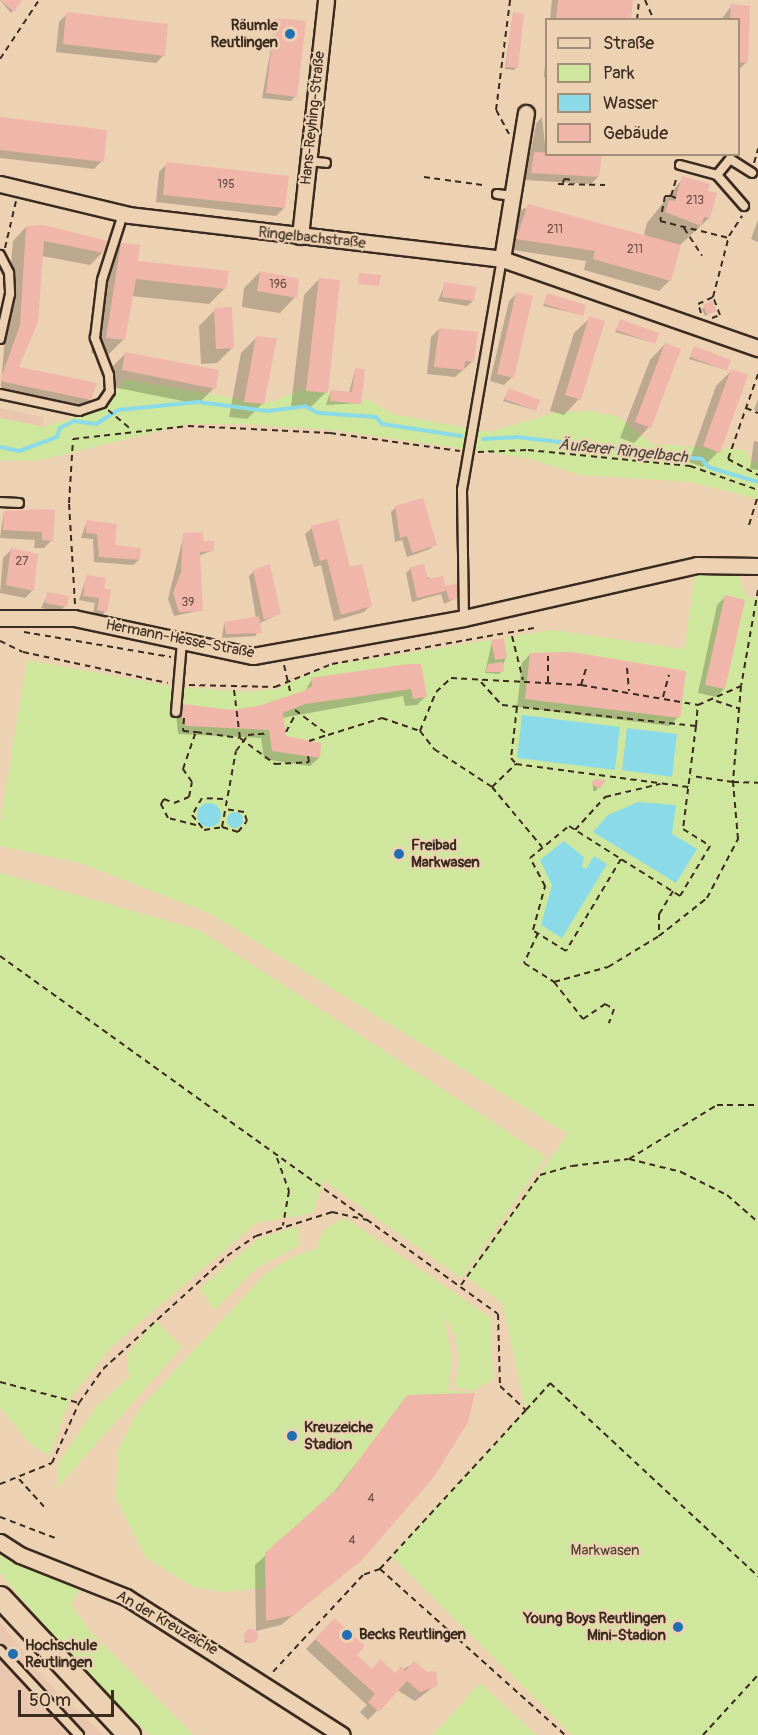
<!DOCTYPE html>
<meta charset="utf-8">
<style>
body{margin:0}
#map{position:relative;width:758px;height:1735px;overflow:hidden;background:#ecd1b3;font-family:Pangolin,sans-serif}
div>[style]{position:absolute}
.built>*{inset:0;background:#e9c6ad}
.green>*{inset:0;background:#cfe79c}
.water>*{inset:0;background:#8bdae8}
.round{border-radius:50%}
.shadow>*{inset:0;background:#0003}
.stream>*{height:4px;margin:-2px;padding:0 2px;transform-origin:2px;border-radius:2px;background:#8bdae8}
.building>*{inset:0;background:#f0b6aa}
.path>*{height:2px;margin-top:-1px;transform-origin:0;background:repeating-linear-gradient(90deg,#3b2a1e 0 6px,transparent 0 10.5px)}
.roads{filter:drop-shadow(2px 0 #3b2a1e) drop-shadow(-2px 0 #3b2a1e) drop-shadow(0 2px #3b2a1e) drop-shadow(0 -2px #3b2a1e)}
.service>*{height:8px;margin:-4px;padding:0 4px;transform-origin:4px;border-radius:4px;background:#ecd1b3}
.minor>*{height:15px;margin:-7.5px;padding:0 7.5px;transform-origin:7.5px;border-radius:7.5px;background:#ecd1b3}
.secondary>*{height:21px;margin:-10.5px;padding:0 10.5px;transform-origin:10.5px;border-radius:10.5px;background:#ecd1b3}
.dots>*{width:16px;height:16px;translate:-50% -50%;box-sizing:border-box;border:3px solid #ecd1b3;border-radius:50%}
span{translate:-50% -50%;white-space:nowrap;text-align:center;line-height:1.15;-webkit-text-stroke:4.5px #ecd1b3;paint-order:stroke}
.number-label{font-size:12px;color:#684d41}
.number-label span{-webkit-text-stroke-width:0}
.poi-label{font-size:15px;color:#3b2a1e;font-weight:700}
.right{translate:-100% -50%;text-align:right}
.left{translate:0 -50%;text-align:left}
.street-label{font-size:15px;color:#3b2a1e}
.park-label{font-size:15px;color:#4a3d2b}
.water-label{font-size:16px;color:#47443c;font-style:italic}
.legend{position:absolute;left:545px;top:18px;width:195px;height:138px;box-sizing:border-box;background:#ecd1b3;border:2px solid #a58e77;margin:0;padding:8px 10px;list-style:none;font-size:18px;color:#3b2a1e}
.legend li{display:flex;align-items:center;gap:12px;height:30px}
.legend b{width:30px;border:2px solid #a58e77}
.scale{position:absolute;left:18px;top:1690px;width:96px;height:27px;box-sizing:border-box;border:3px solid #3b2a1e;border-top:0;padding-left:8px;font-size:18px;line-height:21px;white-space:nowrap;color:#3b2a1e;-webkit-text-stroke:4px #ecd1b3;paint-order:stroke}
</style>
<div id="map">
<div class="built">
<i style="clip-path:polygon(0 408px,44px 417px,42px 426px,0 418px)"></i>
<i style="clip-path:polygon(0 1622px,51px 1686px,104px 1735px,0 1735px)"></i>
</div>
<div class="green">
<i style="clip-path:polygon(124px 379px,256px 402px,271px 402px,305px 388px,328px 389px,329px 395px,372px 401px,392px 414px,488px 432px,554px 413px,589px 411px,619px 417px,651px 444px,746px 450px,750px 461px,758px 462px,758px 499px,689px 482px,580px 475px,527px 458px,332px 430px,243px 424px,189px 424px,36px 461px,0 460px,0 418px,43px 427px,92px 412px,109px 405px)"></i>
<i style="clip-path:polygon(696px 570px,739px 576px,746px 596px,758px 599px,758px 1735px,572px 1735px,391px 1556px,526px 1410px,502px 1303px,465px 1276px,568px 1134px,211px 914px,80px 863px,0 846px,0 823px,27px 660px,170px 686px,247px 692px,275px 689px,331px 665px,552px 630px,684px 649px)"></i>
<i style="clip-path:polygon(0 873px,199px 930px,546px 1157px,461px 1278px,324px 1181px,313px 1213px,256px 1223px,111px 1347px,71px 1397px,49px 1456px,29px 1443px,0 1407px)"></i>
<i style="clip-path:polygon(344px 1217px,491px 1318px,493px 1380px,472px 1391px,455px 1387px,459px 1363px,455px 1335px,444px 1314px,452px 1362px,448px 1390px,475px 1393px,468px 1422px,434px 1477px,362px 1560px,294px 1615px,266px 1621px,265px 1588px,223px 1592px,193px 1587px,145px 1557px,116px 1499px,118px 1450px,139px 1409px,266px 1273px,292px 1257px,321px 1247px,316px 1247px,324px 1230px)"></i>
<i style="clip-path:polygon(298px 1226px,299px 1246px,255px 1269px,215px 1310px,199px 1289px,259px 1238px)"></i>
<i style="clip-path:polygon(155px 1321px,182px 1347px,56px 1489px,59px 1462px,96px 1407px,129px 1377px,127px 1355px)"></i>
<i style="clip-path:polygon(0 1544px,80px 1588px,71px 1605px,90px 1631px,193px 1735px,150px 1735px,85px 1674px,0 1573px)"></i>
<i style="clip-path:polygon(480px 1683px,536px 1735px,433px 1735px)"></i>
</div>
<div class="water">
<i style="clip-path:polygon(522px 715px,620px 727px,615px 770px,517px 758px)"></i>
<i style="clip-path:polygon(627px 728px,677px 734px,672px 777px,622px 770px)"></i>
<i style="clip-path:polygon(638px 802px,676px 805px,672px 834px,697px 849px,676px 883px,593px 832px,608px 815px)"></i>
<i class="round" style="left:197px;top:803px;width:24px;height:24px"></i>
<i class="round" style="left:227px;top:812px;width:16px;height:16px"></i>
<i style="clip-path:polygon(564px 841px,584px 857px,582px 867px,586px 869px,594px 856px,607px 864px,562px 938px,541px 925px,552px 885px,540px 860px)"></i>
</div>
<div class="shadow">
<i style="clip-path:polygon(0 0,20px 0,11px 13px)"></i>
<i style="clip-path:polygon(552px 0,631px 0,629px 20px,550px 20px)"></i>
<i style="clip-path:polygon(732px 5px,748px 7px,747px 62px,738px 70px,738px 20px,721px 20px)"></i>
<i style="clip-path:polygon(67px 14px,164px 55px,156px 63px,56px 52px,59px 22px)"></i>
<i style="clip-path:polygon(513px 14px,516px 68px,514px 70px,505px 69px)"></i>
<i style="clip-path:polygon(276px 20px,296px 96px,291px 101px,262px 98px)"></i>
<i style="clip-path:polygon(546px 50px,546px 78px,544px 77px)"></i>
<i style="clip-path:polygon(542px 117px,546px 154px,598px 177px,591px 184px,525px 180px,536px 124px)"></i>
<i style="clip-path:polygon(0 119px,102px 161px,94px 169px,0 158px)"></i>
<i style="clip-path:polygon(167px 164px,284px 208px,276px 216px,156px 202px,159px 172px)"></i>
<i style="clip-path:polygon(683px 178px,706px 192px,709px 218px,679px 246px,670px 280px,659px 291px,584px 270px,586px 261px,506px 249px,513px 218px,524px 208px,650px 239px,644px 234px,647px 223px)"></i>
<i style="clip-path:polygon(758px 220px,758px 242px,751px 239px)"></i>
<i style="clip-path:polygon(26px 227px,103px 252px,90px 265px,42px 256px,16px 368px,90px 400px,76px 413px,0 397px,13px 241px)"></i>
<i style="clip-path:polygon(121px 244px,136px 262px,225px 288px,209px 304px,131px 296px,124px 339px,108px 355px,91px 353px,106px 260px)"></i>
<i style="clip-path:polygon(260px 272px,295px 297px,280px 313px,242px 307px,244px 288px)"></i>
<i style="clip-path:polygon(319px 279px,326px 392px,310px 408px,291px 406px,304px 295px)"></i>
<i style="clip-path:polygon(445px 284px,473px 301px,467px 306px,438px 301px)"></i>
<i style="clip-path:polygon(517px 293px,512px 377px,504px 385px,490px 381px,509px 301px)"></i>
<i style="clip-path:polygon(548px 295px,582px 315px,543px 306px)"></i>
<i style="clip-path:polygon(711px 303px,715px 311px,705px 316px,702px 309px)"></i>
<i style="clip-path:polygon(215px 310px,233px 347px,217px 363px,201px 364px,199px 326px)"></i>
<i style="clip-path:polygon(590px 318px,579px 399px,564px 415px,550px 411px,574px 333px)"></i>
<i style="clip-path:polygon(620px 321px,654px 343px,615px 332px)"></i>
<i style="clip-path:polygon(439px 329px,473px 361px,455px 377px,427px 374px,431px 337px)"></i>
<i style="clip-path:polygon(257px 337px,263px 403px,247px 419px,229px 417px,241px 353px)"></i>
<i style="clip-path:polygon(665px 344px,649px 427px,634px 443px,620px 438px,650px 360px)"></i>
<i style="clip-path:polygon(694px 348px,726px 370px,689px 359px)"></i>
<i style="clip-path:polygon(126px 353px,214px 388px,198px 404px,107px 386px,110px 369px)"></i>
<i style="clip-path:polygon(355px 370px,360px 403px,326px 405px,331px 391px,349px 393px)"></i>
<i style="clip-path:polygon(732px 370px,718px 452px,703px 467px,689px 462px,716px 386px)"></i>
<i style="clip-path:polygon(509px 390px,534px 410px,503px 401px)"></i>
<i style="clip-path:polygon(758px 399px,758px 412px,754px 410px)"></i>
<i style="clip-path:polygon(754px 441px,758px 442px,758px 470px,750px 469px)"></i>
<i style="clip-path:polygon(396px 507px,435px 544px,430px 549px,407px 557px,402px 540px,395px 542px,391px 512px)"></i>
<i style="clip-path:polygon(53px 511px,52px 540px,44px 548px,34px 548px,35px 540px,0 538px,4px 512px)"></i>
<i style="clip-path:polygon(87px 521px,113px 547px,139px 560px,133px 565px,94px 562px,93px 539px,81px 538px)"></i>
<i style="clip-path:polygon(312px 528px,349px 569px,371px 605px,364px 612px,334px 621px,321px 565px,314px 567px,305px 534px)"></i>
<i style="clip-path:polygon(184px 534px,213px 550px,199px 556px,202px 610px,174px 616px,168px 599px)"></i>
<i style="clip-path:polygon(11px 550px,33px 590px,25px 598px,0 593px,3px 558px)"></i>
<i style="clip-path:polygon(411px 568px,446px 587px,456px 598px,444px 604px,441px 594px,412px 602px,406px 573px)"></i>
<i style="clip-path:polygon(254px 571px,279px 614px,258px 624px,256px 636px,222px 638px,224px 624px,256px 618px,249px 576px)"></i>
<i style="clip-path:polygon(87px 576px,102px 590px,106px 611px,101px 616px,93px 614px,95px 603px,79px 600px)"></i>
<i style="clip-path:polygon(48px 594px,65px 606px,60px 611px,41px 608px)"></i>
<i style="clip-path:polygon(725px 597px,724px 689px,716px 697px,698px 693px,717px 605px)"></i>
<i style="clip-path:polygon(492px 642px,506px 657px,500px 674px,485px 673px)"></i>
<i style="clip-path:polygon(530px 654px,678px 717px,670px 726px,517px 707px,522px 663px)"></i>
<i style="clip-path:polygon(420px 666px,425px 697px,417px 705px,405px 706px,403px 696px,282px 718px,285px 737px,319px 758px,310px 766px,264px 759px,261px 738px,178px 734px,176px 713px,184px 705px,231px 712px,259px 708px,304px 693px,312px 679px)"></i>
<i style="clip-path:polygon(603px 781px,596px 791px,593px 791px,593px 783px)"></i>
<i style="clip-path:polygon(408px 1397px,361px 1559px,281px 1625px,256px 1631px,255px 1565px,330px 1497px)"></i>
<i style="clip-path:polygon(325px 1629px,371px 1670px,395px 1674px,414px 1663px,436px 1685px,415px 1701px,397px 1690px,368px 1720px,360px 1712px,367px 1705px,306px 1649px)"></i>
<i style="clip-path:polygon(248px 1632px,255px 1632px,251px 1643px,244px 1642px)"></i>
</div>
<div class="stream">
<i style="left:483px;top:439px;width:34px;rotate:-3deg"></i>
<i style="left:517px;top:437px;width:186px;rotate:6.8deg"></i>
<i style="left:702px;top:459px;width:10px;rotate:53deg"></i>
<i style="left:708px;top:467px;width:52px;rotate:16.7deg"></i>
<i style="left:0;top:447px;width:19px;rotate:12deg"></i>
<i style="left:19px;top:451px;width:40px;rotate:-20.2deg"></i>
<i style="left:57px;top:437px;width:9px;rotate:-72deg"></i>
<i style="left:60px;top:428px;width:16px;rotate:-27deg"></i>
<i style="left:74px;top:421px;width:22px;rotate:8deg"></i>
<i style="left:96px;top:424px;width:26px;rotate:-32deg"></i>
<i style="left:118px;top:410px;width:80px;rotate:-5.7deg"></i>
<i style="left:198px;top:402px;width:70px;rotate:7.4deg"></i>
<i style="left:267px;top:411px;width:38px;rotate:-7deg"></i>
<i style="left:305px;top:406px;width:15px;rotate:28deg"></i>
<i style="left:318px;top:413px;width:58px;rotate:3.9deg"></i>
<i style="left:376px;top:417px;width:9px;rotate:49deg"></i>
<i style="left:382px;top:424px;width:80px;rotate:8.6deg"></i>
</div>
<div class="building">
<i style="clip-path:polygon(0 0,22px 0,14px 12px)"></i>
<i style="clip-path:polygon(558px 0,633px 0,631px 20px,556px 20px)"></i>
<i style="clip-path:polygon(731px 4px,750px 6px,748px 63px,738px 62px,738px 20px,730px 20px)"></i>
<i style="clip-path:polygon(66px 12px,168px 24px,165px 56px,63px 44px)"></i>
<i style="clip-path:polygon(513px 12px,524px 14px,518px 68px,506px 67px)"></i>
<i style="clip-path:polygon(275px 18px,306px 21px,297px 97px,266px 93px)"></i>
<i style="clip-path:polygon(0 117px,107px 130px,104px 162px,0 150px)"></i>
<i style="clip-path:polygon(534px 152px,602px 154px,599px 177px,531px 173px)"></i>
<i style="clip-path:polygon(166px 162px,289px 176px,285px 208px,163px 195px)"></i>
<i style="clip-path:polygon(682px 176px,710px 184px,708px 191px,717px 193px,710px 218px,704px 217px,701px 226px,665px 212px,669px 200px,675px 201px)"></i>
<i style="clip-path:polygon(528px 204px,681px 245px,671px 281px,593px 259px,595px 251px,516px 239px)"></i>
<i style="clip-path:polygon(44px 225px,108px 241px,104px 253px,44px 241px,38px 322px,19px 367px,97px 383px,91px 400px,0 381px,20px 325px,26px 226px)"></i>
<i style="clip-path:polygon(121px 243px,140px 245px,138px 261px,229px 271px,226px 289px,136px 279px,125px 340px,106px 338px)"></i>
<i style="clip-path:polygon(260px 271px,299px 279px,297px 298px,257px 291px)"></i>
<i style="clip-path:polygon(359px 273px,381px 275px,379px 286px,358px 284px)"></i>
<i style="clip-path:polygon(319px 278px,340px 280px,328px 393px,306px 391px)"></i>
<i style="clip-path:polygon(444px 282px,476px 287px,474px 301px,442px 297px)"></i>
<i style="clip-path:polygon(516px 292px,533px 296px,514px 378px,497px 374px)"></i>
<i style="clip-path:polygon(547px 293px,586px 305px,583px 316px,544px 304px)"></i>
<i style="clip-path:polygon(712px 301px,717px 311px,707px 315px,703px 305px)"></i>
<i style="clip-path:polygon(232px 307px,234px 348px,216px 349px,214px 308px)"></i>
<i style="clip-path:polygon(589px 316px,605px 321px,581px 400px,565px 395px)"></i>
<i style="clip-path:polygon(620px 319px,659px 333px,655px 344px,616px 330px)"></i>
<i style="clip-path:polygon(439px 328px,478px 332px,474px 362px,465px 361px,464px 370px,434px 367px)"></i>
<i style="clip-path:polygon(256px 336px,277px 338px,264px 404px,244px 402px)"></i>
<i style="clip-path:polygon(665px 343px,681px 349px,651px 428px,635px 422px)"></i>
<i style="clip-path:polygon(694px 346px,731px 360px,727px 371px,690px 357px)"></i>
<i style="clip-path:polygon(125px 352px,219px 370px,216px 389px,122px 370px)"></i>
<i style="clip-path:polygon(355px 368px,365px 369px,361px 404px,330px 401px,331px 390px,352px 392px)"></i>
<i style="clip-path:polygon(731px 369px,748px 375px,720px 453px,703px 446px)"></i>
<i style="clip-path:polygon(509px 388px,540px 400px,536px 411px,504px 399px)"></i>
<i style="clip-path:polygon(423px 498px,437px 545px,412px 553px,407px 536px,400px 538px,395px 506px)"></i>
<i style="clip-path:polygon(43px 509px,55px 510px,53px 541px,42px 540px,42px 532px,3px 530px,4px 511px)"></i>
<i style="clip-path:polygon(338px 519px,350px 567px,362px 564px,372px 606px,341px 615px,327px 559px,320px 561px,311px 526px)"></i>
<i style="clip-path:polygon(86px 520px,117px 524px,115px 545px,141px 548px,140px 560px,99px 557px,97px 534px,86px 533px)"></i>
<i style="clip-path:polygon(203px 532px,203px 541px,214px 541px,214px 551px,200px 552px,203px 611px,179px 612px,173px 593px,181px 572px,183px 533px)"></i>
<i style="clip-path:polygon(11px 548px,38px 554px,34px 591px,6px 585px)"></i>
<i style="clip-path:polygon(270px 564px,281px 614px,264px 620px,253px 570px)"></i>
<i style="clip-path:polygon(424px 564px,428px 579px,443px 576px,446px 591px,417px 598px,410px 567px)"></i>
<i style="clip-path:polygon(86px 575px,106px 578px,104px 588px,111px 590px,107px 612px,97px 610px,99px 598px,83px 596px)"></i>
<i style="clip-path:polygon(457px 583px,458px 598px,449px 600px,445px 586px)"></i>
<i style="clip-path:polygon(47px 592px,69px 596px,67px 607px,45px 603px)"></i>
<i style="clip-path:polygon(725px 595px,745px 600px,725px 689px,705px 685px)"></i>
<i style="clip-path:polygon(259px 616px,262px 633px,226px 634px,224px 622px)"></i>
<i style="clip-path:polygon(504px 638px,507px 658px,495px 660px,491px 640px)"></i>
<i style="clip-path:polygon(572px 652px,686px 671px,680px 718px,525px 699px,530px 653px)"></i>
<i style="clip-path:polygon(503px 662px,504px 672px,486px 672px,488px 664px)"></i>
<i style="clip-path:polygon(407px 664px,421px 664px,427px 697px,413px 699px,411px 689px,305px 704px,283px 713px,286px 736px,321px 743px,320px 758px,272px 751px,269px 730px,186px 726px,182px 717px,183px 704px,231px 710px,258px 706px,304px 691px,312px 686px,311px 678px)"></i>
<i style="clip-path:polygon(595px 779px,606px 780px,600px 789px,591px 784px)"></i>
<i style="clip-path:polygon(475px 1393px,468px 1422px,434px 1477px,362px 1560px,294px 1615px,266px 1621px,265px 1553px,338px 1488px,407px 1395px)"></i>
<i style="clip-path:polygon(334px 1618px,365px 1646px,357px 1655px,372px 1669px,380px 1659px,395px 1673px,401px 1666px,405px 1671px,414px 1661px,427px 1672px,436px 1671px,438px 1686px,420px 1692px,407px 1681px,379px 1712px,368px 1702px,375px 1694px,315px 1639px)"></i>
<i class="round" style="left:244px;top:1629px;width:14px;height:14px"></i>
</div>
<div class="path">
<i style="left:645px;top:0;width:22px;rotate:66deg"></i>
<i style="left:637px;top:20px;width:20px;rotate:-84deg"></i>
<i style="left:0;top:59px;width:71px;rotate:-56.5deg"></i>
<i style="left:509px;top:134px;width:27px;rotate:-118deg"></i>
<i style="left:496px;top:110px;width:111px;rotate:-82.7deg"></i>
<i style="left:754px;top:163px;width:15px;rotate:-74deg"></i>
<i style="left:424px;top:177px;width:59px;rotate:7.9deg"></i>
<i style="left:563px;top:183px;width:4px;rotate:-76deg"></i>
<i style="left:564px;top:179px;width:10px;rotate:6deg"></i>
<i style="left:558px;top:184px;width:47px;rotate:1.2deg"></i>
<i style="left:671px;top:196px;width:6px;rotate:180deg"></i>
<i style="left:665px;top:196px;width:25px;rotate:101deg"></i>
<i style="left:660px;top:221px;width:71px;rotate:13.8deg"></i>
<i style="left:676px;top:198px;width:5px;rotate:-158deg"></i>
<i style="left:671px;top:196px;width:21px;rotate:-73deg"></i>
<i style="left:684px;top:228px;width:33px;rotate:57deg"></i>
<i style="left:5px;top:248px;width:48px;rotate:-76.8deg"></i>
<i style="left:701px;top:313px;width:9px;rotate:-108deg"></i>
<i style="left:698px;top:304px;width:17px;rotate:-25deg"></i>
<i style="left:712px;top:318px;width:9px;rotate:-21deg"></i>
<i style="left:720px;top:315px;width:19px;rotate:-111deg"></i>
<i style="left:713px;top:297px;width:63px;rotate:-75.3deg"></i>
<i style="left:729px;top:236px;width:24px;rotate:-57deg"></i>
<i style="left:758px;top:374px;width:90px;rotate:109.4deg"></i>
<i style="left:728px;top:459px;width:34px;rotate:28deg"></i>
<i style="left:746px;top:408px;width:13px;rotate:23deg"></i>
<i style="left:108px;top:410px;width:30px;rotate:40deg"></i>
<i style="left:478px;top:452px;width:50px;rotate:-2.3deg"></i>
<i style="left:528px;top:450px;width:163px;rotate:5.6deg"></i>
<i style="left:690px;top:466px;width:72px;rotate:19.4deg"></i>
<i style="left:749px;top:525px;width:31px;rotate:-73deg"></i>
<i style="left:758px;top:590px;width:97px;rotate:100deg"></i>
<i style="left:741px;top:686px;width:96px;rotate:94.8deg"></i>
<i style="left:733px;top:782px;width:25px;rotate:2deg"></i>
<i style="left:75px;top:604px;width:101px;rotate:-93.4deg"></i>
<i style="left:69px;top:503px;width:64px;rotate:-86.4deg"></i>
<i style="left:73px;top:439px;width:116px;rotate:-6.4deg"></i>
<i style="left:188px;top:426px;width:142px;rotate:2.8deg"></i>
<i style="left:330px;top:433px;width:131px;rotate:7.9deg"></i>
<i style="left:24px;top:632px;width:149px;rotate:9.7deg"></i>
<i style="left:512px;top:636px;width:45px;rotate:76deg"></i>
<i style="left:0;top:641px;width:25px;rotate:26deg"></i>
<i style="left:23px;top:652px;width:148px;rotate:12.1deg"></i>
<i style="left:284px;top:665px;width:31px;rotate:77deg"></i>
<i style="left:627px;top:668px;width:23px;rotate:85deg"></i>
<i style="left:481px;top:682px;width:31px;rotate:48deg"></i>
<i style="left:502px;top:705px;width:195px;rotate:6.2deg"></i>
<i style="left:696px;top:726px;width:104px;rotate:97.2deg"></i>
<i style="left:683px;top:829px;width:32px;rotate:32deg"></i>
<i style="left:710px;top:846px;width:58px;rotate:121deg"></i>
<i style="left:680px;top:896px;width:70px;rotate:-147.9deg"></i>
<i style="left:548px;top:682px;width:26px;rotate:-90deg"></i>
<i style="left:189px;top:685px;width:86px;rotate:1.3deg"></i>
<i style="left:275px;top:687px;width:61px;rotate:-22deg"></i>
<i style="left:332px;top:664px;width:205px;rotate:-10.1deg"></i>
<i style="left:581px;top:685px;width:21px;rotate:-73deg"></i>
<i style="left:234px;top:690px;width:48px;rotate:82.9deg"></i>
<i style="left:663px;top:697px;width:23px;rotate:-75deg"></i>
<i style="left:716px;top:701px;width:25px;rotate:18deg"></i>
<i style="left:517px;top:707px;width:51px;rotate:96.7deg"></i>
<i style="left:511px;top:758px;width:8px;rotate:50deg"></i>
<i style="left:516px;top:764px;width:174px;rotate:7.6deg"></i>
<i style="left:295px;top:710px;width:41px;rotate:37.1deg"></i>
<i style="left:328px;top:735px;width:57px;rotate:-17.5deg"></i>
<i style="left:382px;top:718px;width:40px;rotate:18.9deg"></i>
<i style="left:420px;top:731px;width:23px;rotate:52deg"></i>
<i style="left:434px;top:749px;width:69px;rotate:33.2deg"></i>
<i style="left:492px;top:787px;width:78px;rotate:50.2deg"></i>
<i style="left:184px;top:718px;width:13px;rotate:94deg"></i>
<i style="left:183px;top:731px;width:13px;rotate:4deg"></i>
<i style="left:696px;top:726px;width:21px;rotate:-85deg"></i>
<i style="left:420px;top:731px;width:42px;rotate:-67.7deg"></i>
<i style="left:436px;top:692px;width:21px;rotate:-43deg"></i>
<i style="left:451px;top:678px;width:130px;rotate:3.1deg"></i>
<i style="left:581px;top:685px;width:119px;rotate:9.7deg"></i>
<i style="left:698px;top:705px;width:47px;rotate:-23.8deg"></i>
<i style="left:286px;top:732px;width:21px;rotate:-62deg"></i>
<i style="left:309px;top:741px;width:20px;rotate:-18deg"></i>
<i style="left:492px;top:787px;width:33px;rotate:-44deg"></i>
<i style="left:223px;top:799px;width:21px;rotate:-177deg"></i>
<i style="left:202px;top:798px;width:20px;rotate:120deg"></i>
<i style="left:192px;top:815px;width:19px;rotate:51deg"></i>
<i style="left:204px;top:830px;width:18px;rotate:-9deg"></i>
<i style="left:222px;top:827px;width:17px;rotate:17deg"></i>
<i style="left:238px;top:832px;width:14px;rotate:-51deg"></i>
<i style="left:247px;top:821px;width:9px;rotate:-108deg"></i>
<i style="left:244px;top:812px;width:18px;rotate:-171deg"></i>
<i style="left:196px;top:825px;width:29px;rotate:-166deg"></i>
<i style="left:168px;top:818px;width:16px;rotate:-117deg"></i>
<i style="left:161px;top:804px;width:6px;rotate:-59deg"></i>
<i style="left:164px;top:799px;width:11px;rotate:22deg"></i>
<i style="left:174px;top:803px;width:16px;rotate:-22deg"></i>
<i style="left:189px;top:797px;width:15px;rotate:-79deg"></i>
<i style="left:192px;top:782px;width:16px;rotate:-125deg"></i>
<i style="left:183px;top:769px;width:39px;rotate:-71deg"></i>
<i style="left:196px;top:732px;width:44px;rotate:7.8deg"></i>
<i style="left:240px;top:738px;width:44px;rotate:36.6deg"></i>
<i style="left:275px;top:764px;width:34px;rotate:-3deg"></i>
<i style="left:309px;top:762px;width:6px;rotate:-99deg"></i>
<i style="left:569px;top:826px;width:62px;rotate:32.4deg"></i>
<i style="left:621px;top:859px;width:107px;rotate:120.9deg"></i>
<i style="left:566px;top:951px;width:39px;rotate:-148deg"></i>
<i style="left:533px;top:930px;width:46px;rotate:-74.7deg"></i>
<i style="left:545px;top:886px;width:32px;rotate:-118deg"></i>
<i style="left:530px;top:858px;width:50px;rotate:-39.4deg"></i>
<i style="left:222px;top:827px;width:77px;rotate:-79.6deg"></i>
<i style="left:236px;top:751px;width:20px;rotate:-53deg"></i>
<i style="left:248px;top:735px;width:21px;rotate:-5deg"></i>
<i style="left:575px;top:830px;width:45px;rotate:-47.7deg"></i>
<i style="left:605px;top:797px;width:57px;rotate:-13.3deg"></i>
<i style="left:673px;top:891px;width:27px;rotate:121deg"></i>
<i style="left:659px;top:914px;width:22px;rotate:90deg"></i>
<i style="left:659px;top:936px;width:61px;rotate:-38.4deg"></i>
<i style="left:707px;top:898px;width:67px;rotate:-62.3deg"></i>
<i style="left:738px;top:839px;width:57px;rotate:-95deg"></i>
<i style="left:733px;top:782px;width:42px;rotate:-171.9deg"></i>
<i style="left:538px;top:933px;width:33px;rotate:115deg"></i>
<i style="left:524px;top:963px;width:36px;rotate:32deg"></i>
<i style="left:554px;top:982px;width:56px;rotate:-15.5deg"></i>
<i style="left:608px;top:967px;width:60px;rotate:-31.3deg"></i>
<i style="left:0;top:956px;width:613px;rotate:35.71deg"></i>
<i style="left:498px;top:1314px;width:72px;rotate:88.4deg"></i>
<i style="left:500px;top:1386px;width:35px;rotate:43deg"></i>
<i style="left:526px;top:1410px;width:216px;rotate:132.6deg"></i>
<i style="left:380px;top:1569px;width:18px;rotate:161deg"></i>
<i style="left:363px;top:1575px;width:134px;rotate:132.9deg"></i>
<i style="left:554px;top:982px;width:47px;rotate:51.9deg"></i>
<i style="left:583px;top:1019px;width:27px;rotate:-34deg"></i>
<i style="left:605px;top:1004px;width:10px;rotate:29deg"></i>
<i style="left:614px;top:1009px;width:15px;rotate:110deg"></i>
<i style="left:277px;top:1158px;width:35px;rotate:70deg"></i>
<i style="left:289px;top:1191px;width:35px;rotate:100deg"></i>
<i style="left:629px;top:1159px;width:103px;rotate:-31.5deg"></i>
<i style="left:717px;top:1105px;width:41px"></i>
<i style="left:461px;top:1285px;width:135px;rotate:-54.3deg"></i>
<i style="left:540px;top:1175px;width:33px;rotate:-16deg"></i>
<i style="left:572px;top:1166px;width:57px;rotate:-7deg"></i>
<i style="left:629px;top:1159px;width:54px;rotate:14deg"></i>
<i style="left:681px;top:1172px;width:51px;rotate:26.6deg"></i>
<i style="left:727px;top:1195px;width:41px;rotate:41.1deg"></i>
<i style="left:0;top:1382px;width:82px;rotate:14.9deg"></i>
<i style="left:526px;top:1410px;width:36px;rotate:-48deg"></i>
<i style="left:550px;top:1383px;width:284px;rotate:42.9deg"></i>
<i style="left:19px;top:1479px;width:42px;rotate:47.9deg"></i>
<i style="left:0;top:1484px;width:56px;rotate:-22deg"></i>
<i style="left:52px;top:1463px;width:66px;rotate:-65.8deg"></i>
<i style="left:79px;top:1403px;width:42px;rotate:-54.8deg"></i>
<i style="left:103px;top:1369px;width:168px;rotate:-42.3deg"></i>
<i style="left:227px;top:1256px;width:35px;rotate:-35deg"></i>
<i style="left:256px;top:1236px;width:80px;rotate:-17.5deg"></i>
<i style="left:332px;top:1212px;width:36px;rotate:13deg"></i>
<i style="left:0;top:1517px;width:59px;rotate:20.9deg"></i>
<i style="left:380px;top:1569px;width:249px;rotate:41.9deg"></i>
<i style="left:703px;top:1735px;width:81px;rotate:-47.5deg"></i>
</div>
<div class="roads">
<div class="service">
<i style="left:308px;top:161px;width:18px;rotate:6deg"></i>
<i style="left:680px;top:165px;width:38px;rotate:15deg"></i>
<i style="left:717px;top:175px;width:41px;rotate:48.9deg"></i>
<i style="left:717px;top:175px;width:21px;rotate:-51deg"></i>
<i style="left:730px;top:159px;width:26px;rotate:32deg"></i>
<i style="left:497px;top:194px;width:16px;rotate:7deg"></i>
<i style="left:0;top:255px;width:20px;rotate:63deg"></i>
<i style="left:9px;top:273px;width:21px;rotate:87deg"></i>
<i style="left:10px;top:294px;width:46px;rotate:102.5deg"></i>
<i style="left:0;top:394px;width:81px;rotate:12.1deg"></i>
<i style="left:79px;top:411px;width:24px;rotate:-19deg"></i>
<i style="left:102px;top:403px;width:14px;rotate:-56deg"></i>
<i style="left:110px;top:391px;width:16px;rotate:-94deg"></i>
<i style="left:109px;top:375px;width:40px;rotate:-111deg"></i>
<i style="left:95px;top:338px;width:58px;rotate:-83.1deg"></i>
<i style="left:102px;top:280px;width:69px;rotate:-72.3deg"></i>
<i style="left:0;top:502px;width:19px;rotate:3deg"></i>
<i style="left:464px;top:618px;width:128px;rotate:-90.9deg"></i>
<i style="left:462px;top:490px;width:234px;rotate:-80.2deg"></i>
<i style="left:176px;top:712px;width:70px;rotate:-85.1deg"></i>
<i style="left:0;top:1650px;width:116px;rotate:47.1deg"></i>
</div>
<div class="minor">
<i style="left:0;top:184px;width:133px;rotate:13.5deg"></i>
<i style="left:129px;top:215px;width:376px;rotate:6.7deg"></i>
<i style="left:502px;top:259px;width:271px;rotate:19.2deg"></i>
<i style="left:300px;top:236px;width:237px;rotate:-83.7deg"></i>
<i style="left:502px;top:259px;width:148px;rotate:-80.7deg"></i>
<i style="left:0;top:618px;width:74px"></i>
<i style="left:74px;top:618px;width:183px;rotate:12deg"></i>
<i style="left:253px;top:656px;width:214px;rotate:-10.2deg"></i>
<i style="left:464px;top:618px;width:239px;rotate:-12.8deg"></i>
<i style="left:697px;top:565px;width:61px;rotate:0.9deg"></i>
<i style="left:0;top:1542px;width:24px;rotate:33deg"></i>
<i style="left:20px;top:1555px;width:114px;rotate:21.6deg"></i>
<i style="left:126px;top:1597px;width:256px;rotate:32.6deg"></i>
</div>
<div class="secondary">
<i style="left:0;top:1597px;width:189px;rotate:46.9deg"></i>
</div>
</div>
<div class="dots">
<i style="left:290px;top:34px;background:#1f6fb2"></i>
<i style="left:399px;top:854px;background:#1f6fb2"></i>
<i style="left:292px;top:1436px;background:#1f6fb2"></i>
<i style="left:678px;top:1627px;background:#1f6fb2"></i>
<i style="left:347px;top:1635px;background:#1f6fb2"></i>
<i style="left:13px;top:1654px;background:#1f6fb2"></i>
</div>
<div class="number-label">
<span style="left:226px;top:185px">195</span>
<span style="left:695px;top:201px">213</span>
<span style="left:555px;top:230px">211</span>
<span style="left:635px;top:250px">211</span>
<span style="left:278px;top:285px">196</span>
<span style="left:22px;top:562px">27</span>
<span style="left:188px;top:603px">39</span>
<span style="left:371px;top:1499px">4</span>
<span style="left:352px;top:1541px">4</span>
</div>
<div class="poi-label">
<span class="right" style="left:278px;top:34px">Räumle<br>Reutlingen</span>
<span class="left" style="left:411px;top:854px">Freibad<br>Markwasen</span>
<span class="left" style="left:304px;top:1436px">Kreuzeiche<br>Stadion</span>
<span class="right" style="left:666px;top:1627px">Young Boys Reutlingen<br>Mini-Stadion</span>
<span class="left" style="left:359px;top:1635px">Becks Reutlingen</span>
<span class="left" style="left:25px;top:1654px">Hochschule<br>Reutlingen</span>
</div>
<div class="street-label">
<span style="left:313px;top:118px;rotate:-84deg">Hans-Reyhing-Straße</span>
<span style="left:312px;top:238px;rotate:6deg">Ringelbachstraße</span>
<span style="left:180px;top:639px;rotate:11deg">Hermann-Hesse-Straße</span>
<span style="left:167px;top:1623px;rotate:30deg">An der Kreuzeiche</span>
</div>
<div class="park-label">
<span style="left:605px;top:1551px">Markwasen</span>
</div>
<div class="water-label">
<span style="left:623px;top:451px;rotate:6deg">Äußerer Ringelbach</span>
</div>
<ul class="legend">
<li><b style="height:8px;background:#ecd1b3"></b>Straße</li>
<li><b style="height:16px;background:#cfe79c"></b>Park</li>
<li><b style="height:16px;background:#8bdae8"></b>Wasser</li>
<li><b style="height:16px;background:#f0b6aa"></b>Gebäude</li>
</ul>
<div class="scale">50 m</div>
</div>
